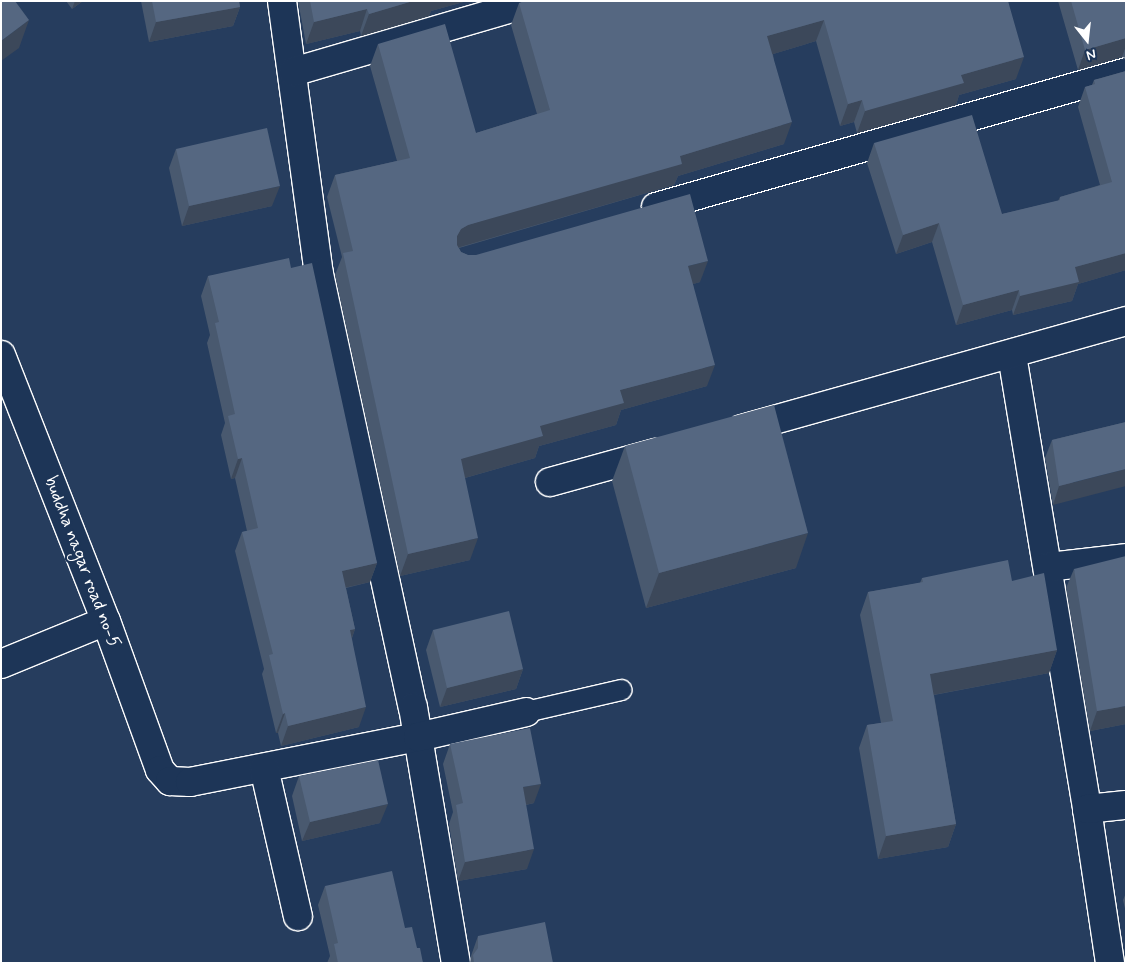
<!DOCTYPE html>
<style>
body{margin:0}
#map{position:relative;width:1127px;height:964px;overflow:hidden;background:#263d5e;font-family:Mynerve,sans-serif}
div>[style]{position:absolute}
.roads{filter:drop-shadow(1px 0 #fff) drop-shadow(-1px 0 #fff) drop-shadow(0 1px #fff) drop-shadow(0 -1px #fff)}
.service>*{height:20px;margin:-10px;padding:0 10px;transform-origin:10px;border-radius:10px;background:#1d3557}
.minor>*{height:28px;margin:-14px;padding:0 14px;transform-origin:14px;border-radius:14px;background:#1d3557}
.wall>*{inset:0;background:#49596f}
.shaded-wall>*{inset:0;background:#3c485a}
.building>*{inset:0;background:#556781}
span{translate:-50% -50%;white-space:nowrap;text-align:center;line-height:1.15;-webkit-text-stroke:4.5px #1d3557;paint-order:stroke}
.street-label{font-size:18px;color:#fff}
.frame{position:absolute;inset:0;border:2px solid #fff;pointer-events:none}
.north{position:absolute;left:1062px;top:15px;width:50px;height:50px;-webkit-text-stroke:4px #1d3557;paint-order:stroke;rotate:164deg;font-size:14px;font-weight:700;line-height:20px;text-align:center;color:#fff}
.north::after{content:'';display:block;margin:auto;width:18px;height:22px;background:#fff;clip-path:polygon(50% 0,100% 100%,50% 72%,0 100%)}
</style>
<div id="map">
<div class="roads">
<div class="service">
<i style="left:526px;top:712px;width:98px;rotate:-13deg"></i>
</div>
<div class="minor">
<i style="left:282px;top:1px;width:275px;rotate:82.3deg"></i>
<i style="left:319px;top:274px;width:443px;rotate:77.8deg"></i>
<i style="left:413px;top:707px;width:260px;rotate:80.5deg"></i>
<i style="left:293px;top:72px;width:253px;rotate:-16.3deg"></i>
<i style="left:656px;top:207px;width:489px;rotate:-16deg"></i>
<i style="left:1px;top:355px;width:286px;rotate:68.5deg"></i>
<i style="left:106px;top:621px;width:158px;rotate:70.1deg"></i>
<i style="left:160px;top:770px;width:15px;rotate:48deg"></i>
<i style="left:170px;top:781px;width:20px;rotate:3deg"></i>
<i style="left:190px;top:782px;width:232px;rotate:-11.2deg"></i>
<i style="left:418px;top:737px;width:111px;rotate:-13deg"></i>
<i style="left:1012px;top:355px;width:460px;rotate:80.6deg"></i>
<i style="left:1087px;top:809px;width:156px;rotate:81.5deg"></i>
<i style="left:742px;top:429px;width:399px;rotate:-15.7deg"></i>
<i style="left:550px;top:482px;width:109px;rotate:-15.4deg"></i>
<i style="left:1048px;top:567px;width:79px;rotate:-6.6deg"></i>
<i style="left:1px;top:664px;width:113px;rotate:-22.3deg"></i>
<i style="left:264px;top:768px;width:152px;rotate:77.1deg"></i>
<i style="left:1087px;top:809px;width:39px;rotate:-6deg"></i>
</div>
</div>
<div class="wall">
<i style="clip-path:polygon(66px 1px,83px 1px,72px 9px)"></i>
<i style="clip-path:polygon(141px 1px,239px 1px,240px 7px,233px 26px,149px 42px)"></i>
<i style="clip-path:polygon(298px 1px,467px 1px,431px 11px,429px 16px,361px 36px,360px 31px,306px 44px)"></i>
<i style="clip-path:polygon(1008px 1px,1016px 79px,959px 95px,956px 105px,857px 133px,854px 122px,840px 126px,816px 41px,773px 54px,784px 144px,678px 176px,674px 185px,459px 248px,461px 252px,468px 255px,700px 282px,693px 284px,707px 386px,621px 410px,616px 425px,539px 446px,535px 458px,465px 478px,470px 560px,400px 576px,335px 275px,342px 257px,327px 197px,335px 175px,397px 161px,370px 66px,378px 44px,476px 133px,537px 114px,511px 25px,519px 3px)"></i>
<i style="clip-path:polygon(1058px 1px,1126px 1px,1126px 58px,1122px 57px,1078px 70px)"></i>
<i style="clip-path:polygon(1126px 71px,1126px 270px,1078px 284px,1072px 301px,1013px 315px,1012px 310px,956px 325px,932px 242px,896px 254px,867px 163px,874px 143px,1002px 214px,1058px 201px,1060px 197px,1100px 185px,1078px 107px,1085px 87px,1092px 85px,1094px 80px)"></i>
<i style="clip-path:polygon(176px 149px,272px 206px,182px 226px,169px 168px)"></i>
<i style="clip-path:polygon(291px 268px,377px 563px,370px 582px,346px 588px,355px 629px,352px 638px,359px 727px,281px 746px,278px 733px,276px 733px,262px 674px,264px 669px,235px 551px,242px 532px,247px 531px,235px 478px,231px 479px,221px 435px,225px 423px,207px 343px,210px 335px,201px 296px,208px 276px)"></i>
<i style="clip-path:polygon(1126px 422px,1053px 505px,1045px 458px,1052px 440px)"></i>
<i style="clip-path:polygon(625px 446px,796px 568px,646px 608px,612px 481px)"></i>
<i style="clip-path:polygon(1074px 569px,1126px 724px,1090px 731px,1066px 588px)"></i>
<i style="clip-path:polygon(922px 578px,1012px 581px,1057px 650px,1049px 673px,934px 695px,956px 824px,948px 847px,878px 859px,859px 748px,867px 725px,881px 723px,860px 615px,868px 592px,920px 583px)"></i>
<i style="clip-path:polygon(433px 630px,523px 669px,516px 689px,440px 707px,426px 650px)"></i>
<i style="clip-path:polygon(450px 744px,534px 803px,526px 805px,527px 869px,458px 881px,449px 824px,453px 812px,443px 764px)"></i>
<i style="clip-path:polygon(299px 776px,380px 823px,302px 841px,292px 796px)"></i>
<i style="clip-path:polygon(325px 886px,405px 928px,417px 948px,423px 963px,327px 963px,330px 956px,318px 905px)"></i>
<i style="clip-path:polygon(1126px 893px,1126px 913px,1123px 900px)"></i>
<i style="clip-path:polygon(478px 936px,553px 963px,470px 963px,471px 956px)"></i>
</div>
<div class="shaded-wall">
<i style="clip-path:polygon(75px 1px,83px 1px,72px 9px)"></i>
<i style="clip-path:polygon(413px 1px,467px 1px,431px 11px,429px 16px,361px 36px,369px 14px)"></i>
<i style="clip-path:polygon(240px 7px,233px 26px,149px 42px,156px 22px)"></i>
<i style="clip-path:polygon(367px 9px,360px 31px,306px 44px,314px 22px)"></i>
<i style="clip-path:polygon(29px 20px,19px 48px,1px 61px,1px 41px)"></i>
<i style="clip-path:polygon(824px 20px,816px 41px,760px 58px,767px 36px)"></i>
<i style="clip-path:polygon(1126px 38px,1126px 46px,1122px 57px,1078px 70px,1085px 50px)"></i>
<i style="clip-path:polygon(1024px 57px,1016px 79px,959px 95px,956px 105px,857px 133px,865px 111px,961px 75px)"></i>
<i style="clip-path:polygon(862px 100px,854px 122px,840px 126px,848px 104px)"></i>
<i style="clip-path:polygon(792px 122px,784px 144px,678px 176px,674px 185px,460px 247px,453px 251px,457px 236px,461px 229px,468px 225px,680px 156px)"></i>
<i style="clip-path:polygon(280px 186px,272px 206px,182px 226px,189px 206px)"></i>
<i style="clip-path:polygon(939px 223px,932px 242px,896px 254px,903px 235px)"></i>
<i style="clip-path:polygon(1126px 253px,1126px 270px,1078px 284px,1072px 301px,1013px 315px,1020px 296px,1075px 267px)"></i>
<i style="clip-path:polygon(708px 261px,700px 282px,680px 288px,688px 266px)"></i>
<i style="clip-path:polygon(1019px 290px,1012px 310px,956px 325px,963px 305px)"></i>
<i style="clip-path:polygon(715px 365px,707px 386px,621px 410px,616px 425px,539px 446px,535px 458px,454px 481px,461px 459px,540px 426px,620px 390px)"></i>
<i style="clip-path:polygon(242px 458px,235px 478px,231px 479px,238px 459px)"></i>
<i style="clip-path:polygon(1126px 469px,1126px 486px,1053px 505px,1059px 486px)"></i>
<i style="clip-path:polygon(808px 533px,796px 568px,646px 608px,659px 573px)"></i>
<i style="clip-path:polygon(478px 538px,470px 560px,400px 576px,408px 554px)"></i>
<i style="clip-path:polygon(377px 563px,370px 582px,335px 590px,342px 571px)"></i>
<i style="clip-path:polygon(355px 629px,348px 649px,350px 630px)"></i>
<i style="clip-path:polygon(1057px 650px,1049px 673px,922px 697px,930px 674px)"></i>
<i style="clip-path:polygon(523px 669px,516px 689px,440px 707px,447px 688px)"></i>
<i style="clip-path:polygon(1126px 706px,1126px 724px,1090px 731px,1097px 711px)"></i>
<i style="clip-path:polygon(366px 707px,359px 727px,281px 746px,288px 726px)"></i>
<i style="clip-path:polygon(285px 713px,278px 733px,276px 733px,283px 714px)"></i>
<i style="clip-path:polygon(541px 784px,534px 803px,516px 807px,523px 787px)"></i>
<i style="clip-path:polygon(388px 804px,380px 823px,302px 841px,310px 822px)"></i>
<i style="clip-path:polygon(956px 824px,948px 847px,878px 859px,886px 836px)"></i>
<i style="clip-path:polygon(534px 849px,527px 869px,458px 881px,465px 862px)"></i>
</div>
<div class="building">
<i style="clip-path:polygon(1px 1px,15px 1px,29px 20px,1px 41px)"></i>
<i style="clip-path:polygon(152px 1px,239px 1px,240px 7px,156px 22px)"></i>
<i style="clip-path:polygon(310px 1px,413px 1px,369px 14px,367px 9px,314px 22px)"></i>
<i style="clip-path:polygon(524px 1px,1008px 1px,1024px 57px,961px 75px,964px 83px,865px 111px,862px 100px,848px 104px,824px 20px,767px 36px,792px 122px,680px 156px,682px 164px,468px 225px,461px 229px,457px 236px,457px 245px,461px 252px,468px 255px,476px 255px,690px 194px,708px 261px,688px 266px,715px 365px,620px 390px,624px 403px,540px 426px,543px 436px,461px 459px,478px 538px,408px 554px,343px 253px,353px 251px,335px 175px,410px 158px,378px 44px,445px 24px,476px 133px,550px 110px,519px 3px)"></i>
<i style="clip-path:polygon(1071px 1px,1126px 1px,1126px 38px,1085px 50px)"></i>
<i style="clip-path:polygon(1126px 71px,1126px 253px,1075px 267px,1079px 282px,1020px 296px,1019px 290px,963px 305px,939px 223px,903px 235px,874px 143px,972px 115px,1002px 214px,1060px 200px,1060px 197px,1112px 182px,1085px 87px,1095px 84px,1094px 80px)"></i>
<i style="clip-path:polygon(267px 128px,280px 186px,189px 206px,176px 149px)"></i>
<i style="clip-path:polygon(289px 258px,291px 268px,312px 263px,377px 563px,342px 571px,355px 629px,350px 630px,366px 707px,288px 726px,285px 713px,283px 714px,269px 655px,273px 654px,242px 532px,258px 528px,242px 458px,238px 459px,228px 416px,235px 414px,215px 323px,219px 322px,208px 276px)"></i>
<i style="clip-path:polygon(774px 405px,808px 533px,659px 573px,625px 446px)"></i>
<i style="clip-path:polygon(1126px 422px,1126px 469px,1059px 486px,1052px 440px)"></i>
<i style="clip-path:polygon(1126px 556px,1126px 706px,1097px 711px,1074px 569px)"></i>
<i style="clip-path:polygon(1008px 560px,1012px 581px,1044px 573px,1057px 650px,930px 674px,956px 824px,886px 836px,867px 725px,893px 721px,868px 592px,923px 582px,922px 578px)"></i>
<i style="clip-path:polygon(509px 611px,523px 669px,447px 688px,433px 630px)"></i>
<i style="clip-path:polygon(530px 728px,541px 784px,523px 787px,534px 849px,465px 862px,456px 805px,463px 803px,450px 744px)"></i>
<i style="clip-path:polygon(378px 760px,388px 804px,310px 822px,299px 776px)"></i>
<i style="clip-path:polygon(392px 871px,405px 928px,412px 927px,417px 948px,420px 948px,423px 963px,338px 963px,334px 944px,338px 943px,325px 886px)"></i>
<i style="clip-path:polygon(545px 922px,553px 963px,474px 963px,473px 955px,478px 948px,478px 936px)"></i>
</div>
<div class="street-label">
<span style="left:82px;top:562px;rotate:69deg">buddha nagar road no-5</span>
</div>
<div class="frame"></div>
<div class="north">N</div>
</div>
